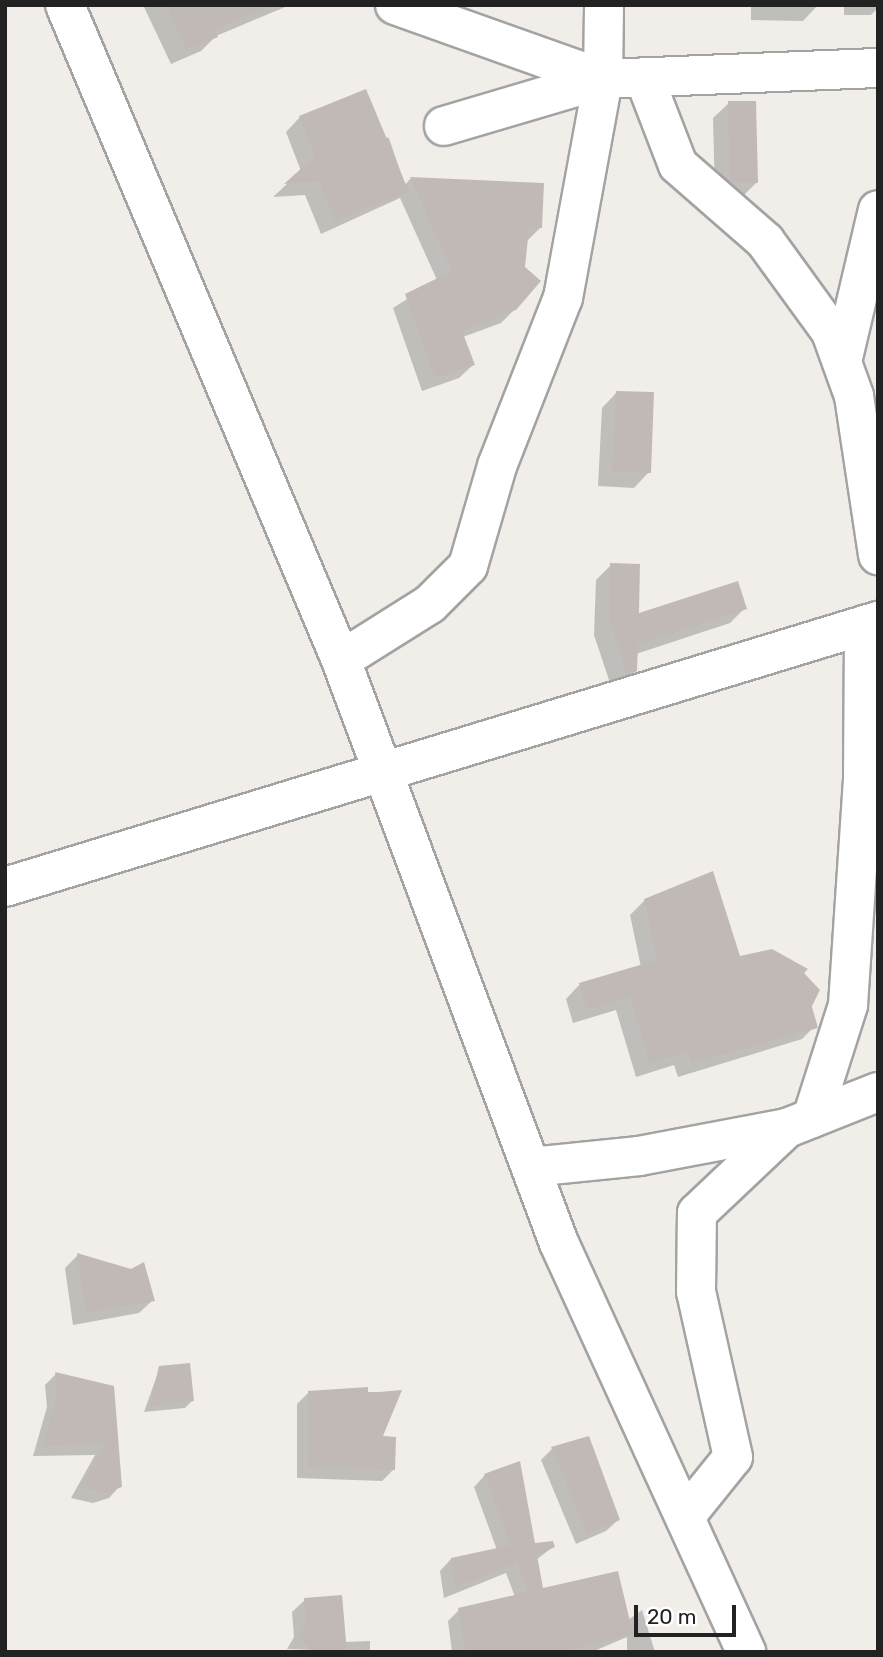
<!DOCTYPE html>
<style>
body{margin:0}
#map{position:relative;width:883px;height:1657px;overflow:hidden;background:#f1eee9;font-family:Rubik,sans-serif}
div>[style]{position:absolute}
.shadow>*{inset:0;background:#0003}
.building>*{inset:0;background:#c1b9b6}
.roads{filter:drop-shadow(2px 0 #a3a3a3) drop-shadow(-2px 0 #a3a3a3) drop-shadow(0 2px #a3a3a3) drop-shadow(0 -2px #a3a3a3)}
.minor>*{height:38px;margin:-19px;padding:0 19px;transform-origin:19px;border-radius:19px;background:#fff}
.tertiary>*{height:38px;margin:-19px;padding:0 19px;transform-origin:19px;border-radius:19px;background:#fff}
span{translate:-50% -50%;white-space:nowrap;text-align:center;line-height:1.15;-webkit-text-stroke:6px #fff;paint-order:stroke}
.frame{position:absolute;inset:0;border:7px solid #222;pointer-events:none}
.scale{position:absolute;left:634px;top:1605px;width:102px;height:32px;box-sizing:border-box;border:4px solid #222;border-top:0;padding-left:9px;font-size:21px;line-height:24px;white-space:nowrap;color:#222;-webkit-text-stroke:5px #fff;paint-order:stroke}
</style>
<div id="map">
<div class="shadow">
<i style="clip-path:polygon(143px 5px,290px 5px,216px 36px,201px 51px,171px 64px)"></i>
<i style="clip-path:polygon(751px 5px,818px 5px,803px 21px,751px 20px)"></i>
<i style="clip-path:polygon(844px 5px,878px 5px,878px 8px,871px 15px,844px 15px)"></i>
<i style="clip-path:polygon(729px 103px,756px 183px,741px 198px,715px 196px,713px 118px)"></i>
<i style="clip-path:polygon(300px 117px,389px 138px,405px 185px,410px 179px,542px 185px,540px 228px,527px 241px,515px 309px,501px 323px,463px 337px,473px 365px,459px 378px,422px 391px,393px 308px,437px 280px,400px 198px,321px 234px,305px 195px,273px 197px,301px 171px,286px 132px)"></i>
<i style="clip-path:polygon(617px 392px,649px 472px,634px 488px,598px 486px,602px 408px)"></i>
<i style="clip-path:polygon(611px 565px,637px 616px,745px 608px,730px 623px,636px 654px,636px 671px,612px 689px,594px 635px,596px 580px)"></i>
<i style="clip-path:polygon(645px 900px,739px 958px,802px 973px,817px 1024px,802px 1039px,678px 1077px,674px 1065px,636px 1077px,616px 1010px,573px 1023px,566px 999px,580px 984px,641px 967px,630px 915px)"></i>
<i style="clip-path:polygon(78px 1255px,153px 1300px,139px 1313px,73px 1325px,65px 1268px)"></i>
<i style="clip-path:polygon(160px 1367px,192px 1401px,185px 1408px,144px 1412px)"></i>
<i style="clip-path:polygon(56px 1374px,112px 1388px,120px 1486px,109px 1498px,93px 1503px,71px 1498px,95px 1455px,33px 1456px,47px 1407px,45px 1385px)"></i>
<i style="clip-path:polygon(309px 1392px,399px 1392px,381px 1438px,394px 1469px,382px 1481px,297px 1478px,297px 1404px)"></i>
<i style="clip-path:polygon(552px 1449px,618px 1520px,606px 1531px,576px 1544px,541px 1460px)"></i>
<i style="clip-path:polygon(485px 1475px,533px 1545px,553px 1547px,536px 1560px,541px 1591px,628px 1620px,642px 1610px,655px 1652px,627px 1652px,627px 1637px,592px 1652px,452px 1652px,448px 1621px,459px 1610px,515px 1597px,506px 1573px,444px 1598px,440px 1571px,451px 1559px,497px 1550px,474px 1487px)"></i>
<i style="clip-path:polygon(305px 1600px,344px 1642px,370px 1641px,370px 1652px,287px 1649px,294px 1637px,292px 1612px)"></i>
</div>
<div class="building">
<i style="clip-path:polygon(167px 5px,270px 5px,270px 7px,214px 29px,218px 37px,186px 50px)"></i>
<i style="clip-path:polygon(366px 89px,409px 192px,335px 221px,319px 181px,284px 184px,315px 156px,299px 116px)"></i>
<i style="clip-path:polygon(728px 101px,756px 101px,758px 183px,730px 181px)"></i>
<i style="clip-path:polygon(410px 177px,544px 183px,542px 228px,529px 228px,525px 267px,541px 281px,516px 310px,462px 331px,475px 365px,435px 378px,405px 294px,452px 271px)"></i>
<i style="clip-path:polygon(616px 391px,654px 392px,651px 473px,612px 472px)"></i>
<i style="clip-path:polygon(610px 563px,640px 564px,639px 613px,738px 581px,747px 609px,638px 644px,637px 671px,627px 675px,609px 619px)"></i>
<i style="clip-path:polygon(713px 871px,740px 956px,772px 949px,808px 969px,804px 973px,820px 990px,811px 1008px,818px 1028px,692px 1063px,689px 1052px,650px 1063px,630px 997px,587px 1010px,579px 983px,657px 960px,644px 899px)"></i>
<i style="clip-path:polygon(77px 1253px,131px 1269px,144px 1262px,155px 1301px,86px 1313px)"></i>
<i style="clip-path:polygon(190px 1363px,194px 1401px,150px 1406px,159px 1366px)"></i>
<i style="clip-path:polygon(55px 1372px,114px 1386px,122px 1487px,105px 1493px,81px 1487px,104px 1444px,43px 1446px,57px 1394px)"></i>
<i style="clip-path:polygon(368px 1387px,368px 1393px,402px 1390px,383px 1436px,396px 1437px,395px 1470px,308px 1467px,308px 1391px)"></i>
<i style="clip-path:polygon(589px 1436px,620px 1520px,587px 1534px,551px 1447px)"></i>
<i style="clip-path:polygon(520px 1461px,535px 1543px,553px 1541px,555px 1547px,537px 1555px,543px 1588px,618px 1571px,633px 1634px,561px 1652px,465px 1652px,458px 1608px,528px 1592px,517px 1563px,455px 1588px,451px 1558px,511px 1545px,484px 1474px)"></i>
<i style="clip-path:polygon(342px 1595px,347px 1652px,312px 1652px,298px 1636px,306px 1623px,304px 1598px)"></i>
</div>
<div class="roads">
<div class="minor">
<i style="left:395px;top:5px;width:221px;rotate:19.6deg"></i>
<i style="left:644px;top:77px;width:94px;rotate:68.9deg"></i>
<i style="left:678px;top:165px;width:116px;rotate:41.1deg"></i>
<i style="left:765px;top:241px;width:112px;rotate:54deg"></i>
<i style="left:831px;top:332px;width:68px;rotate:70.2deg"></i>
<i style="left:854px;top:396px;width:161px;rotate:81.4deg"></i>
<i style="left:444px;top:126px;width:166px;rotate:-16.5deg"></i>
<i style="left:603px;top:79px;width:275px;rotate:-2.3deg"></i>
<i style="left:842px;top:362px;width:156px;rotate:-76.7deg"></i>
<i style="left:341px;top:660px;width:105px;rotate:-32.2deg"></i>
<i style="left:430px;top:604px;width:54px;rotate:-45deg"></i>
<i style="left:468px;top:566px;width:104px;rotate:-73.8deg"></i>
<i style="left:497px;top:466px;width:180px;rotate:-68.6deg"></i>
<i style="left:563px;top:298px;width:223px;rotate:-79.6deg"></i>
<i style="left:603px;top:79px;width:74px;rotate:-89.2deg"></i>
<i style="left:5px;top:887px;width:913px;rotate:-16.95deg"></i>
<i style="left:812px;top:1118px;width:119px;rotate:-72.3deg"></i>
<i style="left:848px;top:1005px;width:227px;rotate:-86.2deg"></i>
<i style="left:863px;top:778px;width:153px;rotate:-89.6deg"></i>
<i style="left:531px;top:1167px;width:109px;rotate:-5.8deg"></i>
<i style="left:639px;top:1156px;width:151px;rotate:-10.7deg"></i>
<i style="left:687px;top:1514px;width:73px;rotate:-51.1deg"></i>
<i style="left:733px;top:1457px;width:169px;rotate:-102.6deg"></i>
<i style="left:696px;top:1292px;width:79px;rotate:-89.3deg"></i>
<i style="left:697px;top:1213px;width:124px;rotate:-43.4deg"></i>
<i style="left:787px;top:1128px;width:98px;rotate:-21.6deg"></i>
</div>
<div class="tertiary">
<i style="left:65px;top:5px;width:711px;rotate:67.15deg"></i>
<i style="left:341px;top:660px;width:622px;rotate:69.5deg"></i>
<i style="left:559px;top:1243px;width:450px;rotate:65.4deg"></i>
</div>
</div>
<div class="frame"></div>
<div class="scale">20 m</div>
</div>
